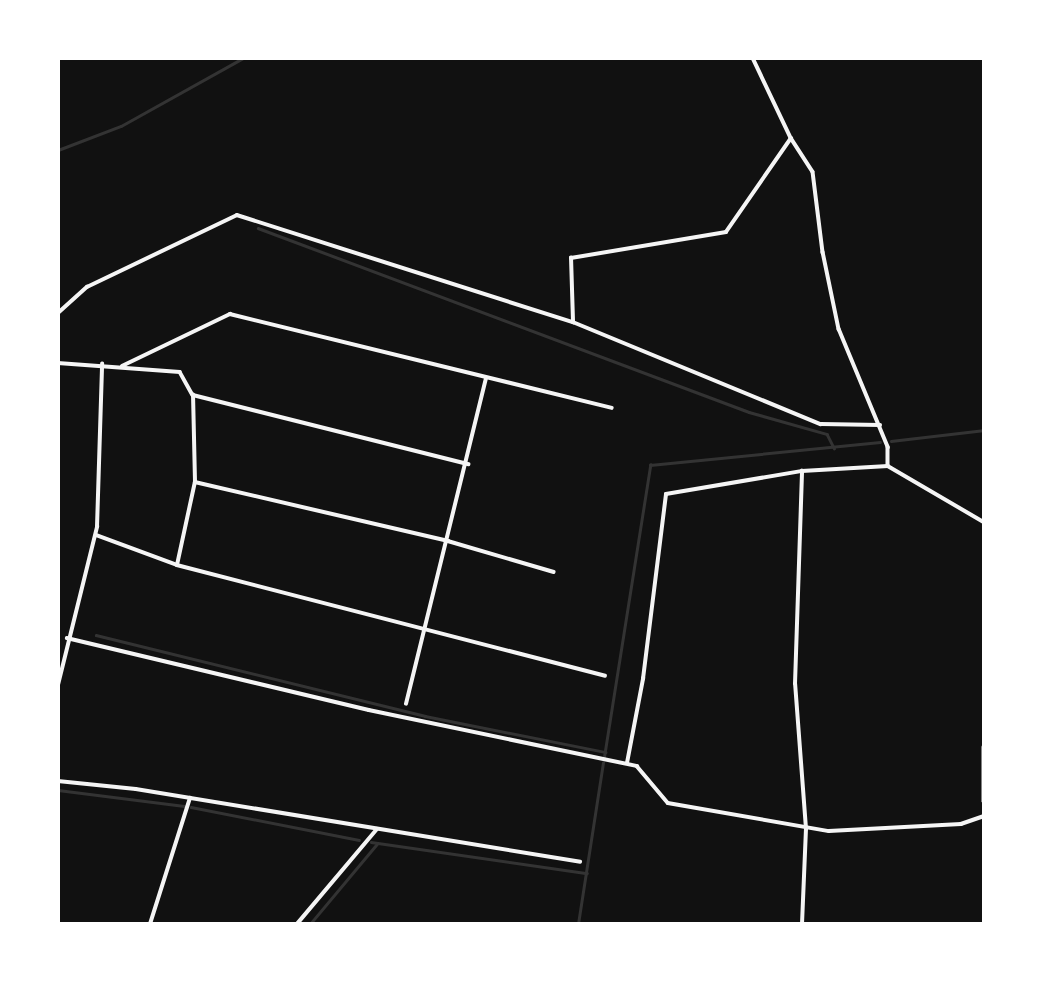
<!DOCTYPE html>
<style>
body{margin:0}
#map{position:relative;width:1042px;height:982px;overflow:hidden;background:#111;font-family:Montserrat,sans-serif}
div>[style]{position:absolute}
.stream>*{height:2.5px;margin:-1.25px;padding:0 1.25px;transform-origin:1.25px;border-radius:1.25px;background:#333}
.minor>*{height:3.5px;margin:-1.75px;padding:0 1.75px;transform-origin:1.75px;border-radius:1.75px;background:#f5f5f5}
span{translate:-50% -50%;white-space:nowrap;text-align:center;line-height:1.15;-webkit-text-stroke:6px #fff;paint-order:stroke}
.frame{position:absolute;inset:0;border:60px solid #fff;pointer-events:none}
</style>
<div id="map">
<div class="stream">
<i style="left:58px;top:150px;width:67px;rotate:-20.9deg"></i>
<i style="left:121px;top:126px;width:140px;rotate:-29.1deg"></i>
<i style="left:258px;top:228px;width:524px;rotate:20.54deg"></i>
<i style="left:749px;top:412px;width:81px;rotate:15.8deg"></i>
<i style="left:827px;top:434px;width:16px;rotate:63deg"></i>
<i style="left:891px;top:441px;width:94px;rotate:-6.7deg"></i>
<i style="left:96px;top:635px;width:339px;rotate:13.8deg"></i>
<i style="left:425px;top:716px;width:184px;rotate:11.3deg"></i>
<i style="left:604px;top:757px;width:296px;rotate:-81deg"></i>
<i style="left:650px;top:465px;width:231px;rotate:-5.7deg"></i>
<i style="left:58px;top:790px;width:127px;rotate:7.2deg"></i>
<i style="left:191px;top:807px;width:171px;rotate:11.1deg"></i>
<i style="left:371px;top:842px;width:218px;rotate:8.2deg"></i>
<i style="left:310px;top:924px;width:104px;rotate:-50.1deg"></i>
<i style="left:578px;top:924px;width:163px;rotate:-81.2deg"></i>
</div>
<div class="minor">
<i style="left:753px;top:58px;width:89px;rotate:64.6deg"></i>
<i style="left:791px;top:138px;width:40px;rotate:57.1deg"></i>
<i style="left:813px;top:172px;width:81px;rotate:82.9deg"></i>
<i style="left:823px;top:252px;width:79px;rotate:78.3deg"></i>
<i style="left:839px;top:329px;width:128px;rotate:67.4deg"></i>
<i style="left:888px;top:447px;width:19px;rotate:90deg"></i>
<i style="left:58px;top:313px;width:39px;rotate:-42deg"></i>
<i style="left:87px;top:287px;width:166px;rotate:-25.6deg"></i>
<i style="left:237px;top:215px;width:353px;rotate:17.7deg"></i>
<i style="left:573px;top:322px;width:268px;rotate:22.4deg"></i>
<i style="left:821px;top:424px;width:59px;rotate:1deg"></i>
<i style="left:573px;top:321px;width:63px;rotate:-91.8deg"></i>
<i style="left:571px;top:258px;width:157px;rotate:-9.5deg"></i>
<i style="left:726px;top:232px;width:114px;rotate:-55.3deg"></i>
<i style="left:58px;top:363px;width:122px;rotate:4.2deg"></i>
<i style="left:180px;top:372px;width:26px;rotate:61deg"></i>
<i style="left:193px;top:395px;width:284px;rotate:14.1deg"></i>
<i style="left:122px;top:366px;width:120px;rotate:-25.7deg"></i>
<i style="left:230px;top:314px;width:393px;rotate:13.8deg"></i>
<i style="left:195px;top:482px;width:260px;rotate:13.1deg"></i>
<i style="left:448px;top:541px;width:110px;rotate:16.3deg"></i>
<i style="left:96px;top:535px;width:86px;rotate:20.3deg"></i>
<i style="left:177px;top:565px;width:442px;rotate:14.5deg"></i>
<i style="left:177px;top:565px;width:85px;rotate:-77.8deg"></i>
<i style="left:195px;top:482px;width:87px;rotate:-91.3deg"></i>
<i style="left:67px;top:638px;width:310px;rotate:13.4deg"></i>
<i style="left:369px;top:710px;width:274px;rotate:11.8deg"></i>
<i style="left:637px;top:766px;width:48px;rotate:50deg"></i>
<i style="left:668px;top:803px;width:163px;rotate:9.9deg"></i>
<i style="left:829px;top:831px;width:132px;rotate:-3deg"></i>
<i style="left:961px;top:824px;width:24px;rotate:-19deg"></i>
<i style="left:58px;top:685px;width:163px;rotate:-76.1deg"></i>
<i style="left:97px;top:527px;width:163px;rotate:-88.2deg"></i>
<i style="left:406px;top:704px;width:335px;rotate:-76.2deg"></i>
<i style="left:984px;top:747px;width:54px;rotate:90deg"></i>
<i style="left:627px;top:763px;width:86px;rotate:-79.2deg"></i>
<i style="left:643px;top:679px;width:186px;rotate:-82.9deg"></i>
<i style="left:666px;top:494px;width:138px;rotate:-9.6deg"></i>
<i style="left:802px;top:471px;width:86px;rotate:-3.3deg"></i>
<i style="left:888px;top:466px;width:111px;rotate:30.3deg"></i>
<i style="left:58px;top:781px;width:78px;rotate:5.9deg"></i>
<i style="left:136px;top:789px;width:450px;rotate:9.3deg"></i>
<i style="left:150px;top:924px;width:132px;rotate:-72.4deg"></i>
<i style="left:297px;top:924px;width:124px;rotate:-49.9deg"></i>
<i style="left:802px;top:924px;width:95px;rotate:-87.6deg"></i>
<i style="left:806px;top:829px;width:145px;rotate:-94.3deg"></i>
<i style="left:795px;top:684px;width:213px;rotate:-88.1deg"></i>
</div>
<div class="frame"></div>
</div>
